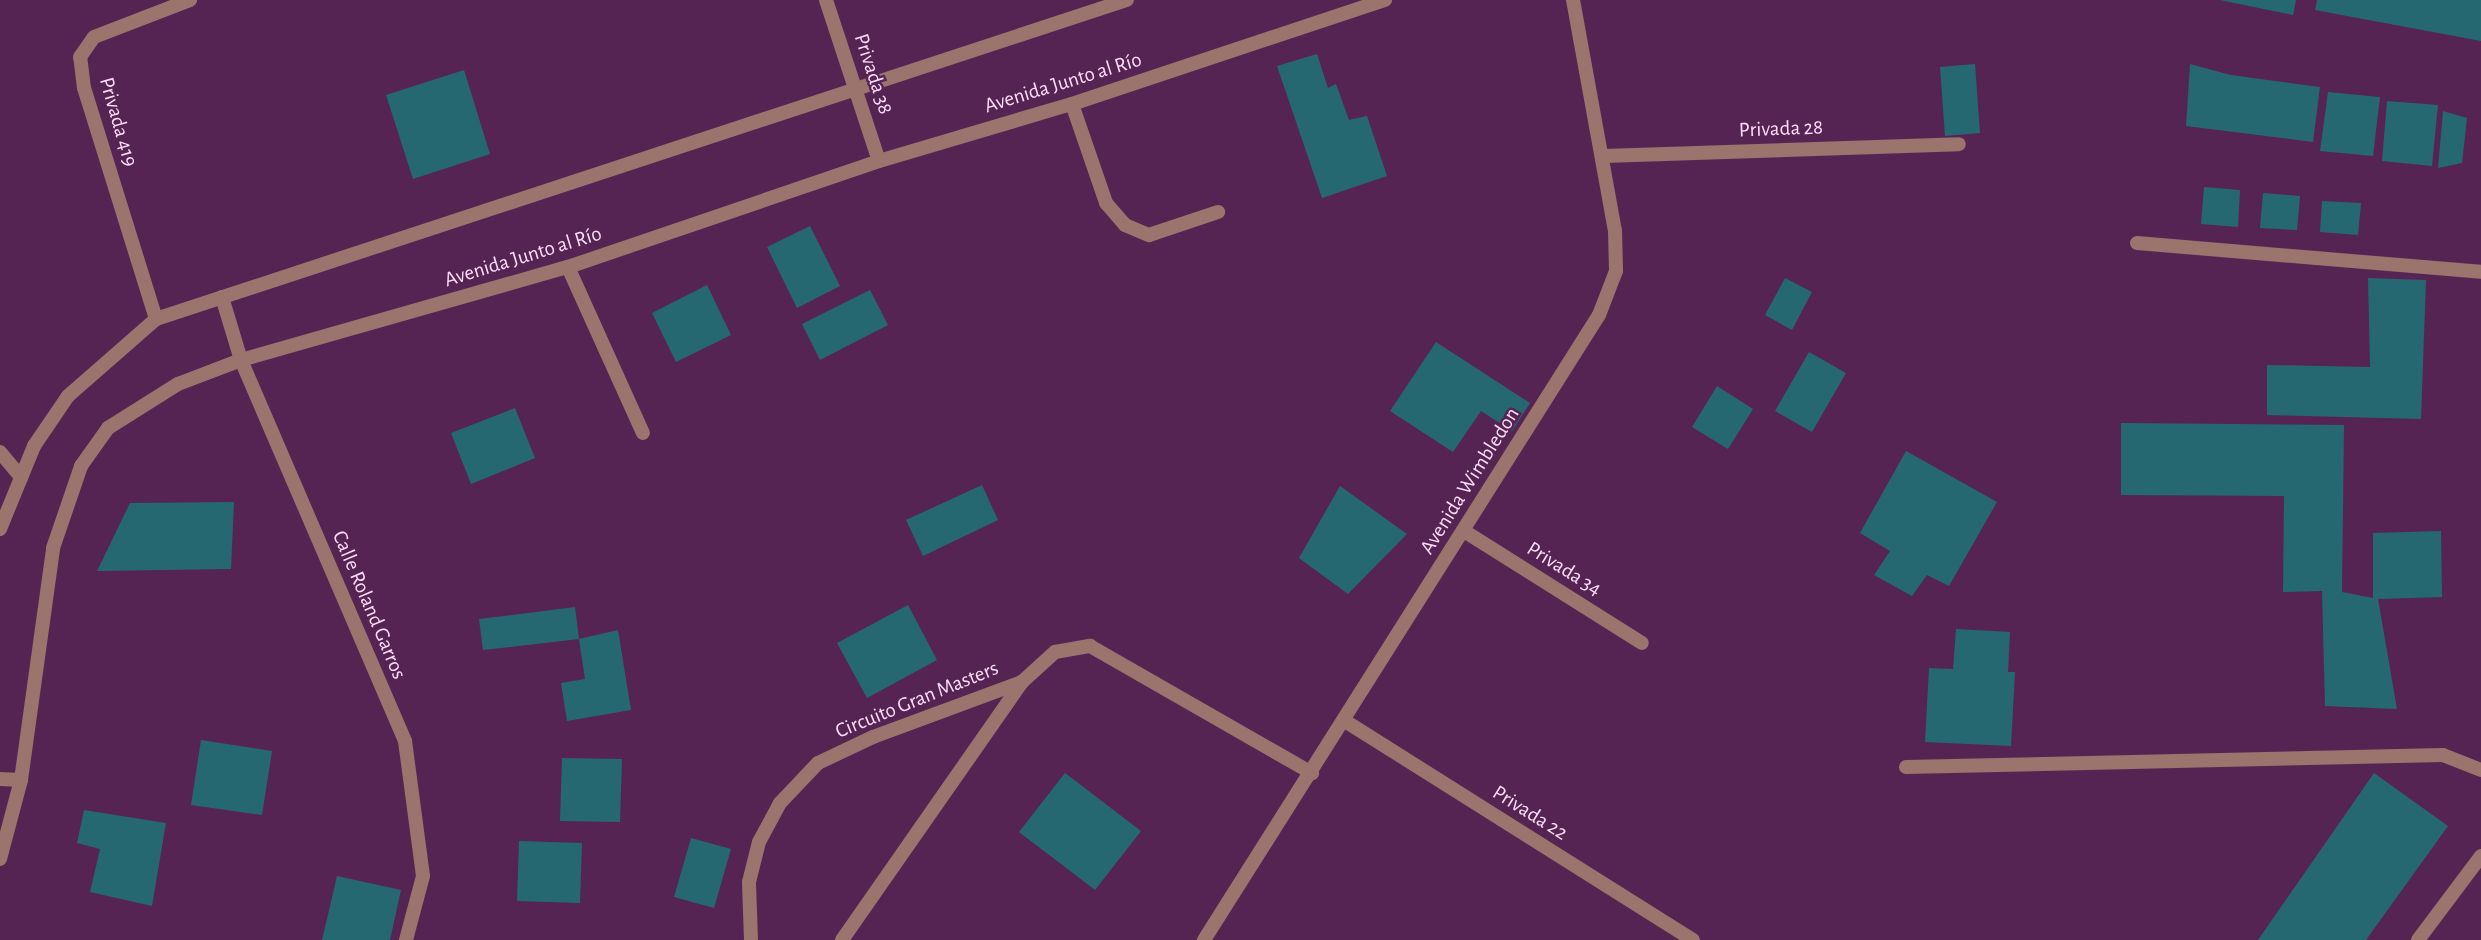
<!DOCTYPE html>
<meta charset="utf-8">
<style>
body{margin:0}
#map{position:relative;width:2481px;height:940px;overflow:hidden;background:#562453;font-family:"Alegreya Sans",sans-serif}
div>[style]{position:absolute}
.building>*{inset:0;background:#266872}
.minor>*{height:14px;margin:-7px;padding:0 7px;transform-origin:7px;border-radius:7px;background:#9b746d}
.tertiary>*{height:14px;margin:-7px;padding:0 7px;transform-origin:7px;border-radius:7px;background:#9b746d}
span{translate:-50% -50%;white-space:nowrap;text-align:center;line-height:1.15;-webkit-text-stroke:5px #562453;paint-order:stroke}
.street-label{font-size:21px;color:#fcddf9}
</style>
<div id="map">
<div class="building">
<i style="clip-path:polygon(2220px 0,2296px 0,2293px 15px)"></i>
<i style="clip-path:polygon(2317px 0,2481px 0,2481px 41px,2315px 10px)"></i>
<i style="clip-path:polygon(1317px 54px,1328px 88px,1336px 84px,1349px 120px,1367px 116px,1387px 176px,1322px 198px,1277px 66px)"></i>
<i style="clip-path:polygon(1975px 64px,1980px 133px,1945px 136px,1940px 67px)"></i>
<i style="clip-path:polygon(2190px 64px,2231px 75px,2320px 87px,2313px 142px,2186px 126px)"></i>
<i style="clip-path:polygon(464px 70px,490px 154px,413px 179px,386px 95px)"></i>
<i style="clip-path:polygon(2328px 92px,2380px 97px,2373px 156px,2320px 151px)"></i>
<i style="clip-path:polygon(2387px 101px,2438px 105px,2432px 166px,2382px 161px)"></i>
<i style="clip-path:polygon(2443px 111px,2467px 118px,2462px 163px,2438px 168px)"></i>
<i style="clip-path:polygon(2204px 187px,2240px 190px,2238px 227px,2201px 224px)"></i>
<i style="clip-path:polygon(2263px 193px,2300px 196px,2297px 230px,2260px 228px)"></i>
<i style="clip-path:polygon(2322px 201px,2361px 203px,2358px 235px,2320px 232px)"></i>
<i style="clip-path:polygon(810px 226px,840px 286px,797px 308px,767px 247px)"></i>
<i style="clip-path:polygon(1785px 278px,1812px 292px,1792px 330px,1765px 315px)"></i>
<i style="clip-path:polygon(2368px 278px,2426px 280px,2421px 419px,2267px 415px,2267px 365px,2370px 367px)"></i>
<i style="clip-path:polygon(707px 285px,731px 335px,676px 362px,652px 313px)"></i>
<i style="clip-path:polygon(870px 290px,888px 325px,820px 360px,802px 324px)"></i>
<i style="clip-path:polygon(1436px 342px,1530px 403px,1512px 431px,1481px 411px,1453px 452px,1390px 411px)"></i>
<i style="clip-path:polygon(1809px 352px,1846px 373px,1812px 432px,1775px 411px)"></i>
<i style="clip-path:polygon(1717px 386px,1753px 409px,1728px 449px,1692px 427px)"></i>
<i style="clip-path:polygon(515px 408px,535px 458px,471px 484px,451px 433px)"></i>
<i style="clip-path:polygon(2121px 423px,2344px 425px,2342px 592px,2373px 598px,2373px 533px,2441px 531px,2442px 597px,2378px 599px,2397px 709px,2325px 706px,2322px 591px,2283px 592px,2284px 496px,2121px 495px)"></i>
<i style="clip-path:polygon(1906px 451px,1997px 502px,1949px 586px,1927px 575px,1912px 596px,1874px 575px,1890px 551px,1860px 533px)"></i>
<i style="clip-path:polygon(982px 485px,998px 520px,923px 556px,906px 520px)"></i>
<i style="clip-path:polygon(1340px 486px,1407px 534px,1348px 594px,1299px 558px)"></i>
<i style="clip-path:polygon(234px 502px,231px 569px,97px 571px,130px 503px)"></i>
<i style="clip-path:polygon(908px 605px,937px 660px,867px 698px,837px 643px)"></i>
<i style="clip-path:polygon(575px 607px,579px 639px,618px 630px,631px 710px,567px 721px,561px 683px,585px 679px,579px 639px,483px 650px,479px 619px)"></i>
<i style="clip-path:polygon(1956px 629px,2010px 632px,2008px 672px,2015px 672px,2011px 746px,1925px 742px,1929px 668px,1953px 669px)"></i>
<i style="clip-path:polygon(201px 740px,272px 751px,262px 815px,191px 805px)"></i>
<i style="clip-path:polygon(562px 758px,622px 759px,620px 822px,560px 821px)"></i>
<i style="clip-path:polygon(1065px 773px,1141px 831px,1095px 890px,1019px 832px)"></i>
<i style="clip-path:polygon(2374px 773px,2448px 826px,2366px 940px,2258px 940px)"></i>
<i style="clip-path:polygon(84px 810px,166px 823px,152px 906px,90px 892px,100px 849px,77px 843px)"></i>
<i style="clip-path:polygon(691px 838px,731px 849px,714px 908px,674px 897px)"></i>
<i style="clip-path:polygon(519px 841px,582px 843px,580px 903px,517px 901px)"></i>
<i style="clip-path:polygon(337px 876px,401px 890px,390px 940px,322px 940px)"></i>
</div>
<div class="minor">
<i style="left:826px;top:0;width:169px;rotate:71.8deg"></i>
<i style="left:1072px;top:104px;width:105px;rotate:71deg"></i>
<i style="left:1106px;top:203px;width:29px;rotate:49deg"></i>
<i style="left:1125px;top:225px;width:26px;rotate:23deg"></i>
<i style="left:1149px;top:235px;width:73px;rotate:-18.4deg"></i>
<i style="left:1604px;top:156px;width:355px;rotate:-1.9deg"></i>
<i style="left:2137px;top:243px;width:345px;rotate:4.8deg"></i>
<i style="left:568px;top:267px;width:182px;rotate:65.7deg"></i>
<i style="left:222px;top:297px;width:66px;rotate:73.2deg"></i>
<i style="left:241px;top:360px;width:415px;rotate:66.7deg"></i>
<i style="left:405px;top:741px;width:136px;rotate:82.4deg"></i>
<i style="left:423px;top:876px;width:66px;rotate:104.9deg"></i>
<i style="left:156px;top:319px;width:242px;rotate:-107.3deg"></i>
<i style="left:84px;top:88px;width:31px;rotate:-97deg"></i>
<i style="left:80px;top:57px;width:24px;rotate:-55deg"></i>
<i style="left:94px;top:37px;width:103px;rotate:-21.1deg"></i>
<i style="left:0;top:452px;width:33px;rotate:50deg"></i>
<i style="left:0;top:529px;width:90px;rotate:-67.7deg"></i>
<i style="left:34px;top:446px;width:60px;rotate:-55.8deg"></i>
<i style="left:68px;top:396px;width:117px;rotate:-41.2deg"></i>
<i style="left:156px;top:319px;width:1022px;rotate:-18.19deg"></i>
<i style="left:1464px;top:531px;width:210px;rotate:32.2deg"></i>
<i style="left:1345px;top:721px;width:411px;rotate:32.2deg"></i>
<i style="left:1906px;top:767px;width:537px;rotate:-1.28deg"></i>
<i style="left:2443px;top:755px;width:41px;rotate:21.5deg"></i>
<i style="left:0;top:779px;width:21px;rotate:3deg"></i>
<i style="left:0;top:859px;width:82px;rotate:-75.1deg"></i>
<i style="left:21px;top:780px;width:234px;rotate:-82.1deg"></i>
<i style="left:53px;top:548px;width:87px;rotate:-71.1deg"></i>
<i style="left:81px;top:466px;width:47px;rotate:-54.6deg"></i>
<i style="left:108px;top:428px;width:83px;rotate:-32.2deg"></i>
<i style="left:178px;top:384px;width:67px;rotate:-20.9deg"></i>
<i style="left:241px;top:360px;width:340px;rotate:-15.9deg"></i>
<i style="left:568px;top:267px;width:329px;rotate:-18.8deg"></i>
<i style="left:879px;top:161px;width:201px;rotate:-16.5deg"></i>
<i style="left:1072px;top:104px;width:330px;rotate:-18.4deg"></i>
<i style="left:751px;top:940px;width:58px;rotate:-92deg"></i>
<i style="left:749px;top:882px;width:41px;rotate:-76deg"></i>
<i style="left:759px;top:842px;width:44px;rotate:-61.7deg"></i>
<i style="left:780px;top:803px;width:55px;rotate:-46.5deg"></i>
<i style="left:818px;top:763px;width:61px;rotate:-25.3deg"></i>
<i style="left:873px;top:737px;width:159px;rotate:-20.3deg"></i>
<i style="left:842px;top:940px;width:315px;rotate:-55.1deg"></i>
<i style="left:1022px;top:682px;width:45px;rotate:-42.3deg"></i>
<i style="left:1055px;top:652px;width:36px;rotate:-10deg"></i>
<i style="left:1090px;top:646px;width:256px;rotate:29.8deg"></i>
<i style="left:1204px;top:940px;width:739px;rotate:-57.71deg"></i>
<i style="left:1599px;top:315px;width:47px;rotate:-68.9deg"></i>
<i style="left:1616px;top:271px;width:40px;rotate:-91.4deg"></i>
<i style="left:1615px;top:231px;width:235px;rotate:-100.3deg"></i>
</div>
<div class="tertiary">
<i style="left:2418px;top:940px;width:105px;rotate:-53.1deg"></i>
</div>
<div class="street-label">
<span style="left:873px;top:74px;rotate:72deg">Privada 38</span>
<span style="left:1063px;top:83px;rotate:-17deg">Avenida Junto al Río</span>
<span style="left:118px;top:122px;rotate:74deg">Privada 419</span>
<span style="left:1781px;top:129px;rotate:-2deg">Privada 28</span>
<span style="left:523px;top:257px;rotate:-17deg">Avenida Junto al Río</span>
<span style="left:1470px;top:481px;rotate:-58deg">Avenida Wimbledon</span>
<span style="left:1564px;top:569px;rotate:32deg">Privada 34</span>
<span style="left:369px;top:605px;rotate:67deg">Calle Roland Garros</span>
<span style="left:917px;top:700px;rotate:-22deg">Circuito Gran Masters</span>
<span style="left:1530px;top:813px;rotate:32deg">Privada 22</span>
</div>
</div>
